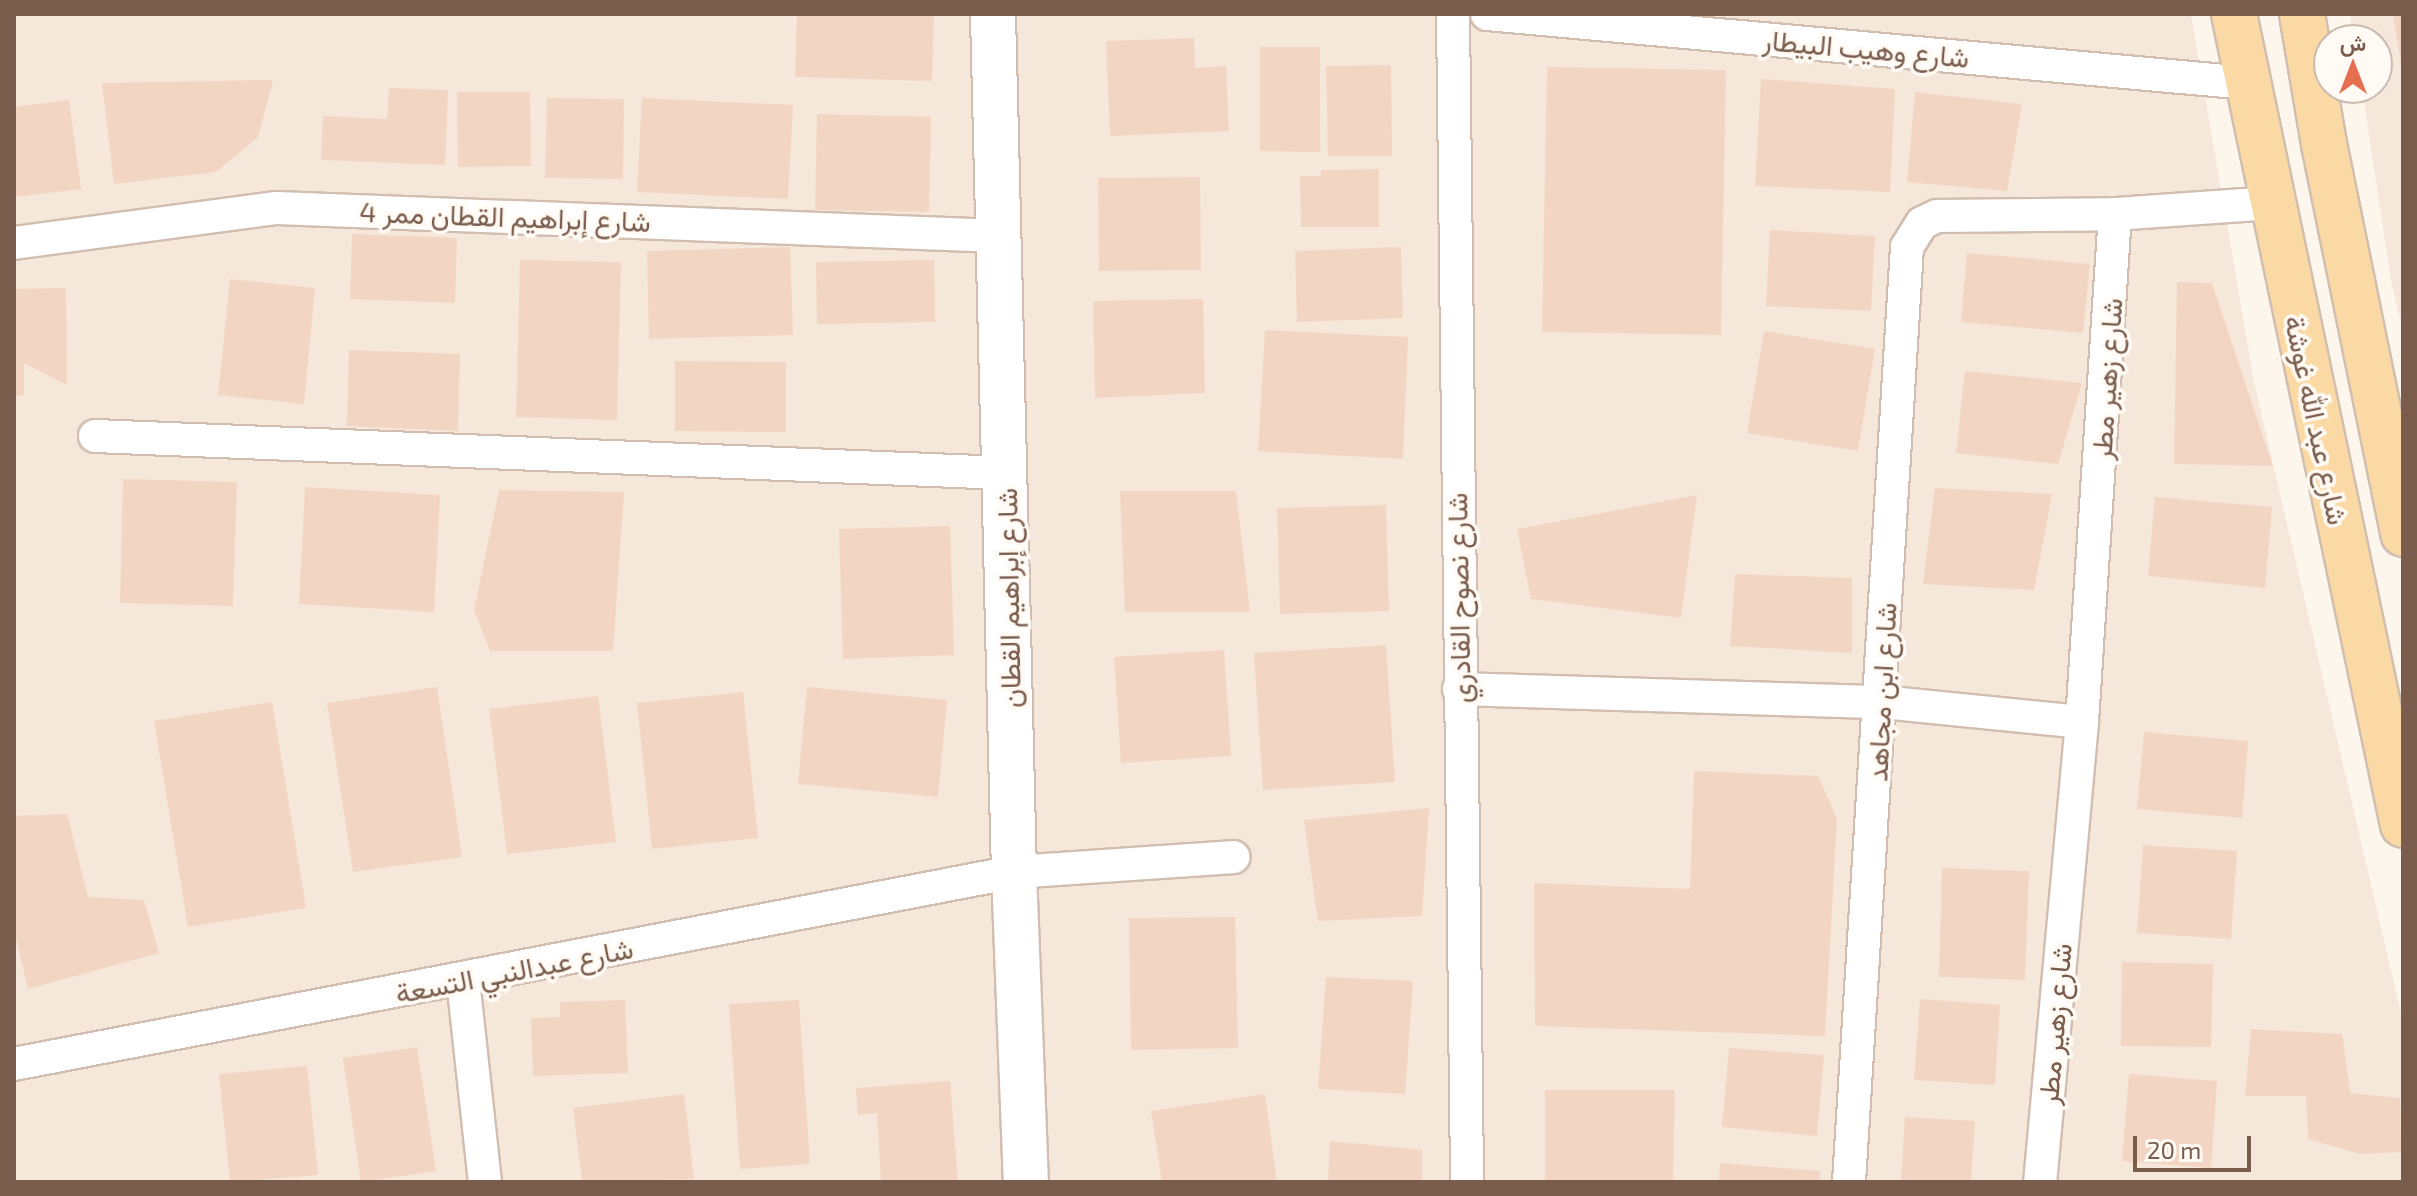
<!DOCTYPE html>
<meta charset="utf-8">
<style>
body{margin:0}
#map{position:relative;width:2417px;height:1196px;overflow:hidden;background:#fdf6ec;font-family:"Exo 2",Vazirmatn,sans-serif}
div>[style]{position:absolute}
.residential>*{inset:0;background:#f5e8da}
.building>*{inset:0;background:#f3d5c3}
.roads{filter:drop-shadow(2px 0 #d1beb0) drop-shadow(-2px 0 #d1beb0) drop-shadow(0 2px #d1beb0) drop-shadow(0 -2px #d1beb0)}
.street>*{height:32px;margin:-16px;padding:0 16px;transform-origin:16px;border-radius:16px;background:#fff}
.secondary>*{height:44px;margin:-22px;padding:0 22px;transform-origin:22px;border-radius:22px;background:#fff}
.primary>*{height:44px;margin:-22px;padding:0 22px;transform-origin:22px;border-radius:22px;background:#fbd9a5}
span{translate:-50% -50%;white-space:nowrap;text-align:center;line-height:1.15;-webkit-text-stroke:7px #fffaf3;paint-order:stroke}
.street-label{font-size:28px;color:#7a5c4d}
.frame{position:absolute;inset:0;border:16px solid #7a5c4d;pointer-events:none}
.north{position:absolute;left:2313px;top:24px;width:80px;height:80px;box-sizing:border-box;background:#fffaf3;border:2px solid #cabbb1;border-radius:50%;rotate:0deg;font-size:22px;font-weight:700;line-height:32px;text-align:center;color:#7a5c4d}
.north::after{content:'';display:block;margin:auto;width:28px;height:36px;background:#e76f51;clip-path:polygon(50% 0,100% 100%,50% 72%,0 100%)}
.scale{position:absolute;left:2133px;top:1136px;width:118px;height:36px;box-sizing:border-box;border:4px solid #7a5c4d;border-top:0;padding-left:10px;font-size:24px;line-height:28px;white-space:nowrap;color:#7a5c4d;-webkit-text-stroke:6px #fffaf3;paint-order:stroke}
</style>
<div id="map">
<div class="residential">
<i style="clip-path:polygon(14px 14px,2191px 14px,2254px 382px,2403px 1022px,2403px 1182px,14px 1182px)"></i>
<i style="clip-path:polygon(2350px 14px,2403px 14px,2403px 331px,2391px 281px,2362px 88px,2377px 88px,2377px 40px,2354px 40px)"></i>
</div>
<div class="building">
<i style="clip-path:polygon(797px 14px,934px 14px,932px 81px,795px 77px)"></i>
<i style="clip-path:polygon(2393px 14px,2403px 14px,2403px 63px,2401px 63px)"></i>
<i style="clip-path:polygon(1194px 38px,1195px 68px,1226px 66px,1229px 131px,1110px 136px,1106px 41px)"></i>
<i style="clip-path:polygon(1260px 47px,1320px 47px,1320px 152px,1260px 151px)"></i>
<i style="clip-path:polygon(1391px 65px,1392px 156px,1328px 156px,1326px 66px)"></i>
<i style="clip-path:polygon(1547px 67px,1726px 70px,1721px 335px,1542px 332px)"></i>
<i style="clip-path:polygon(1761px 79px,1895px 89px,1890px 192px,1755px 186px)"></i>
<i style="clip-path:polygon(273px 80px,258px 137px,216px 172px,114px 184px,102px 83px)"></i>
<i style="clip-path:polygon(389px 88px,448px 90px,445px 165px,321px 160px,323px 116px,387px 119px)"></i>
<i style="clip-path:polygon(457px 92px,530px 92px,531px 166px,458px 167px)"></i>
<i style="clip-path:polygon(1915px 92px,2022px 104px,2007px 191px,1907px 182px)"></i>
<i style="clip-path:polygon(547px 98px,624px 99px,623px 179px,545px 178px)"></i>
<i style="clip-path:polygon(642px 98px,793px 105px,788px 199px,637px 192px)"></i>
<i style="clip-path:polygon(69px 100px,81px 189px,14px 197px,14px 107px)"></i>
<i style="clip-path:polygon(817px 114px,931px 117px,929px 212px,815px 210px)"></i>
<i style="clip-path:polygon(1379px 169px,1379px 227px,1301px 227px,1300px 176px,1321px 176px,1321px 170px)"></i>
<i style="clip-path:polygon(1200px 177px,1201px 270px,1099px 271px,1098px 178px)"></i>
<i style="clip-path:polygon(1770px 230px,1875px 236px,1871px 311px,1766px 306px)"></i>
<i style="clip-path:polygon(352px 234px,457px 238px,455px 303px,350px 299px)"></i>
<i style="clip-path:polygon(790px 247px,793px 335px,649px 339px,647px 251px)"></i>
<i style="clip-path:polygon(1401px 247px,1403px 318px,1297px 322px,1295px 251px)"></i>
<i style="clip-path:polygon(1967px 253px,2090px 264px,2083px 333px,1961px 322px)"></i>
<i style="clip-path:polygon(520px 260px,621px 262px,617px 420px,516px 417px)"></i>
<i style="clip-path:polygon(934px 260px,935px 322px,817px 324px,816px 262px)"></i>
<i style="clip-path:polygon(230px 279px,315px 288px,304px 404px,218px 395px)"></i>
<i style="clip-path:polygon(2177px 282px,2212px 283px,2273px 466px,2174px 464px)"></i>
<i style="clip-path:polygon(66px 288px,67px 385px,24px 363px,24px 395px,14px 396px,14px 289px)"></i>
<i style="clip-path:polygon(1203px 299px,1205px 393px,1095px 398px,1093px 301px)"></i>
<i style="clip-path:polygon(1265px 330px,1408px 337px,1403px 459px,1258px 451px)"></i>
<i style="clip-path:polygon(1764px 331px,1875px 349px,1858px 451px,1747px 433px)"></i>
<i style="clip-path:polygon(349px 350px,460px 354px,458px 431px,347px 426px)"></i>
<i style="clip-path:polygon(675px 361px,786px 362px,786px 432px,675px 431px)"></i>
<i style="clip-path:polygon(1965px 371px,2082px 383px,2058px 464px,1956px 453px)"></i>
<i style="clip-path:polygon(123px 479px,237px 482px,233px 606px,120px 603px)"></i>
<i style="clip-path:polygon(305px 487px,440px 495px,434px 612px,299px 604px)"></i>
<i style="clip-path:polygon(1935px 488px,2052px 494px,2034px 590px,1923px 584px)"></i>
<i style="clip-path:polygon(499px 490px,624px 492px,613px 651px,490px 651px,474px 610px)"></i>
<i style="clip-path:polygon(1120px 491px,1236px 491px,1250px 612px,1125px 612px)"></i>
<i style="clip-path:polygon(1697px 495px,1681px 618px,1531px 599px,1517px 529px)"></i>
<i style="clip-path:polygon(2155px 497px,2272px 507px,2265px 588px,2148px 576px)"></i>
<i style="clip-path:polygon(1386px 505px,1389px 611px,1280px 614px,1277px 508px)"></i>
<i style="clip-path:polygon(950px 526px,954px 655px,843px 659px,839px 529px)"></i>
<i style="clip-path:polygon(1735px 574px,1852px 578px,1852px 653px,1730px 646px)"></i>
<i style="clip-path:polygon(1386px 645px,1395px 782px,1263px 790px,1254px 653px)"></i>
<i style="clip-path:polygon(1224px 650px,1231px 756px,1121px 763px,1114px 657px)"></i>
<i style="clip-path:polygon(437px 687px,462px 857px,353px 872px,327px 703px)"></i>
<i style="clip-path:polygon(807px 687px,947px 700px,938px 797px,798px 784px)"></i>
<i style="clip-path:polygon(743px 692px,758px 838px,652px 849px,637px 703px)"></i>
<i style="clip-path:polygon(598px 696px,616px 842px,507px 854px,489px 709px)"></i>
<i style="clip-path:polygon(272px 702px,306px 908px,188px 927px,154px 721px)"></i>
<i style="clip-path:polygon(2144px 732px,2248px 741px,2242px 818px,2137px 809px)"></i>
<i style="clip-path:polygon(1694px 771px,1818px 776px,1837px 818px,1825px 1036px,1535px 1026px,1534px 883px,1690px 889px)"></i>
<i style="clip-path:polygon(1429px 808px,1422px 916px,1318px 921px,1304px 820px)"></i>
<i style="clip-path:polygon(67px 814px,88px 897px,144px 900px,159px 953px,28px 989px,14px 930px,14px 816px)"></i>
<i style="clip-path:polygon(2143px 845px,2237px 851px,2231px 939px,2137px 933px)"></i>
<i style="clip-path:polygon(1942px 868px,2029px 871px,2025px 980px,1939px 977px)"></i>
<i style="clip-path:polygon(1235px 917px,1238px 1048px,1131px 1050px,1129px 918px)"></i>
<i style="clip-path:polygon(2122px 962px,2213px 964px,2211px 1047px,2121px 1046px)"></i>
<i style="clip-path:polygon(1326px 977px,1413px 981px,1405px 1094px,1318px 1089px)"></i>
<i style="clip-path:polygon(1920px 999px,2000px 1005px,1995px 1085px,1914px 1080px)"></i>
<i style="clip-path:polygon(625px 1000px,628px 1073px,533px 1076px,531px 1018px,560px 1017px,560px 1002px)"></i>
<i style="clip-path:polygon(799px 1000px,810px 1164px,740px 1169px,729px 1004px)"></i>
<i style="clip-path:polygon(2251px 1029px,2342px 1034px,2350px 1093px,2400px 1098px,2401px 1152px,2360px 1154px,2308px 1139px,2306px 1096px,2245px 1096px)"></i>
<i style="clip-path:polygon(417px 1047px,436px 1171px,361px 1182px,343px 1058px)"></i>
<i style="clip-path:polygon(1729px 1048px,1824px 1055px,1817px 1136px,1722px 1127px)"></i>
<i style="clip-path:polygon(307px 1066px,318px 1175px,230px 1182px,219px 1074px)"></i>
<i style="clip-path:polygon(2129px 1074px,2217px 1081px,2211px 1168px,2122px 1161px)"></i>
<i style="clip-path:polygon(950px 1081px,958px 1182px,881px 1182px,877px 1113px,858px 1115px,856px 1088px)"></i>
<i style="clip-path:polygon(1545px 1090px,1675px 1090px,1673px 1182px,1545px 1182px)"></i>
<i style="clip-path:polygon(684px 1094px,694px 1179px,582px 1182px,573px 1108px)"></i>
<i style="clip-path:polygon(1265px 1094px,1277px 1182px,1162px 1182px,1151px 1111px)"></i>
<i style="clip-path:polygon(1905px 1117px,1975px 1121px,1971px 1182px,1901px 1182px)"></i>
<i style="clip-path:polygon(1330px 1141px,1422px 1150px,1422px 1182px,1328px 1182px)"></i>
<i style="clip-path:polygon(1720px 1163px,1820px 1171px,1819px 1182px,1719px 1182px)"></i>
</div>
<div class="roads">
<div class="street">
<i style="left:1453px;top:14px;width:1168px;rotate:89.31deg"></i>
<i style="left:1487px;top:14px;width:762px;rotate:5.19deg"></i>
<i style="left:2115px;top:214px;width:156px;rotate:-4deg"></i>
<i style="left:14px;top:243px;width:265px;rotate:-7.6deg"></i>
<i style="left:277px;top:208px;width:722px;rotate:2.22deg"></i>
<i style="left:95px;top:436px;width:912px;rotate:2.33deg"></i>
<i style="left:1459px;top:689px;width:422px;rotate:1.8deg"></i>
<i style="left:1881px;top:702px;width:202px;rotate:5.7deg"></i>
<i style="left:463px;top:980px;width:203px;rotate:83.8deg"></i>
<i style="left:14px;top:1064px;width:1018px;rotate:-10.87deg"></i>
<i style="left:1014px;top:872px;width:220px;rotate:-3.9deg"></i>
<i style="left:1849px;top:1182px;width:937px;rotate:-86.45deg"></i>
<i style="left:1907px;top:247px;width:28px;rotate:-58deg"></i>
<i style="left:1922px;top:223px;width:17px;rotate:-25deg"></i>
<i style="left:1937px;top:216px;width:178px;rotate:-0.6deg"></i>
<i style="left:2115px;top:214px;width:509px;rotate:93.72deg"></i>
<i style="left:2082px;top:722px;width:462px;rotate:95.2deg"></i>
</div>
<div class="secondary">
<i style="left:993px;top:14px;width:858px;rotate:88.6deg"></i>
<i style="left:1014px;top:872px;width:310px;rotate:87.8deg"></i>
</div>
<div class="primary">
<i style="left:2234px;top:14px;width:828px;rotate:78.23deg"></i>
<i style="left:2302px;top:14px;width:132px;rotate:80.4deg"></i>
<i style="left:2324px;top:144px;width:398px;rotate:78.5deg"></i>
</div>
</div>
<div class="street-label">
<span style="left:1866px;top:48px;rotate:5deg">شارع وهيب البيطار</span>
<span style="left:505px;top:216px;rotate:2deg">شارع إبراهيم القطان ممر 4</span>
<span style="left:2106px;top:379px;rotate:-86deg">شارع زهير مطر</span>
<span style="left:2317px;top:420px;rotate:78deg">شارع عبد الله غوشة</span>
<span style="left:1008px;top:598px;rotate:-91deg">شارع إبراهيم القطان</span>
<span style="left:1458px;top:598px;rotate:-91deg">شارع نصوح القادري</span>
<span style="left:1881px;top:692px;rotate:-87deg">شارع ابن مجاهد</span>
<span style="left:514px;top:970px;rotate:-11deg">شارع عبدالنبي التسعة</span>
<span style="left:2054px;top:1024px;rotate:-85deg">شارع زهير مطر</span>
</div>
<div class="frame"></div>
<div class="north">ش</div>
<div class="scale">20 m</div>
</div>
